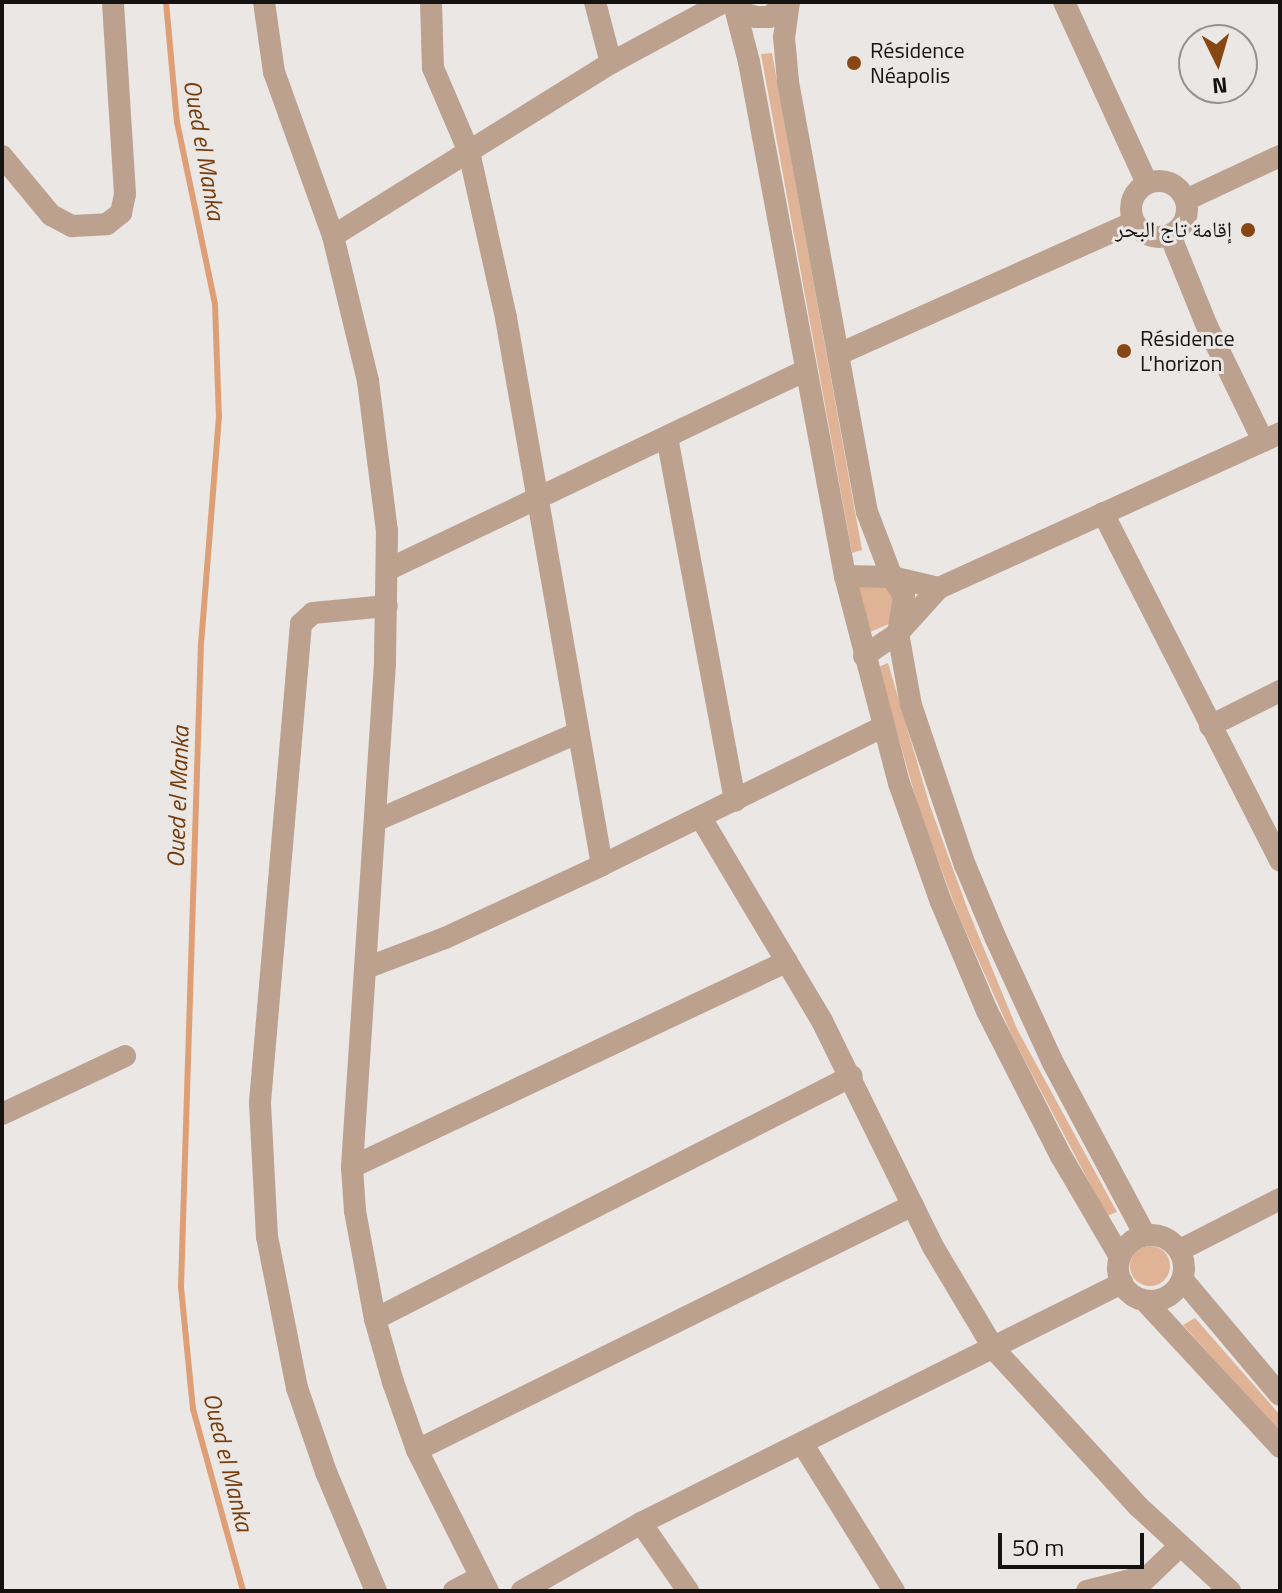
<!DOCTYPE html>
<meta charset="utf-8">
<style>
body{margin:0}
#map{position:relative;width:1282px;height:1593px;overflow:hidden;background:#eae7e5;font-family:"Titillium Web","Noto Naskh Arabic",sans-serif}
div>[style]{position:absolute}
.green>*{inset:0;background:#e0b397}
.round{border-radius:50%}
.stream>*{height:6px;margin:-3px;padding:0 3px;transform-origin:3px;border-radius:3px;background:#df9f76}
.minor>*{height:22px;margin:-11px;padding:0 11px;transform-origin:11px;border-radius:11px;background:#bda18f}
.minor>.ring{margin:-11px;padding:0;box-sizing:content-box;background:none;border:22px solid #bda18f;border-radius:50%}
.dots>*{width:22px;height:22px;translate:-50% -50%;box-sizing:border-box;border:4px solid #eae7e5;border-radius:50%}
span{translate:-50% -50%;white-space:nowrap;text-align:center;line-height:1.15;-webkit-text-stroke:6px #eae7e5;paint-order:stroke}
.poi-label{font-size:22px;color:#141312}
.left{translate:0 -50%;text-align:left}
.right{translate:-100% -50%;text-align:right}
.water-label{font-size:24px;color:#763c0b;font-style:italic}
.frame{position:absolute;inset:0;border:4px solid #141312;pointer-events:none}
.north{position:absolute;left:1178px;top:24px;width:80px;height:80px;box-sizing:border-box;background:#eae7e5;border:2px solid #949291;border-radius:50%;rotate:175deg;font-size:22px;font-weight:700;line-height:32px;text-align:center;color:#141312}
.north::after{content:'';display:block;margin:auto;width:28px;height:36px;background:#884712;clip-path:polygon(50% 0,100% 100%,50% 72%,0 100%)}
.scale{position:absolute;left:998px;top:1533px;width:146px;height:36px;box-sizing:border-box;border:4px solid #141312;border-top:0;padding-left:10px;font-size:24px;line-height:28px;white-space:nowrap;color:#141312;-webkit-text-stroke:6px #eae7e5;paint-order:stroke}
</style>
<div id="map">
<div class="green">
<i style="clip-path:polygon(772px 53px,862px 550px,852px 553px,761px 54px)"></i>
<i style="clip-path:polygon(882px 585px,892px 592px,897px 601px,891px 623px,868px 633px,858px 587px)"></i>
<i style="clip-path:polygon(888px 663px,930px 806px,968px 910px,1017px 1029px,1117px 1212px,1107px 1216px,1013px 1038px,958px 914px,919px 809px,878px 667px)"></i>
<i class="round" style="left:1130px;top:1246px;width:40px;height:40px"></i>
<i style="clip-path:polygon(1195px 1318px,1280px 1415px,1280px 1432px,1183px 1325px)"></i>
</div>
<div class="stream">
<i style="left:166px;top:2px;width:121px;rotate:84.8deg"></i>
<i style="left:177px;top:122px;width:186px;rotate:78.2deg"></i>
<i style="left:215px;top:304px;width:112px;rotate:88deg"></i>
<i style="left:219px;top:416px;width:228px;rotate:94.5deg"></i>
<i style="left:201px;top:643px;width:644px;rotate:91.78deg"></i>
<i style="left:181px;top:1287px;width:123px;rotate:84.4deg"></i>
<i style="left:193px;top:1409px;width:189px;rotate:74.6deg"></i>
</div>
<div class="minor">
<i style="left:264px;top:2px;width:71px;rotate:81.9deg"></i>
<i style="left:274px;top:72px;width:174px;rotate:70.2deg"></i>
<i style="left:333px;top:236px;width:149px;rotate:76.4deg"></i>
<i style="left:368px;top:381px;width:151px;rotate:82.8deg"></i>
<i style="left:387px;top:531px;width:132px;rotate:90.9deg"></i>
<i style="left:385px;top:663px;width:505px;rotate:93.75deg"></i>
<i style="left:352px;top:1167px;width:44px;rotate:86.1deg"></i>
<i style="left:355px;top:1211px;width:110px;rotate:79.5deg"></i>
<i style="left:375px;top:1319px;width:66px;rotate:74.1deg"></i>
<i style="left:393px;top:1382px;width:72px;rotate:70.6deg"></i>
<i style="left:417px;top:1450px;width:158px;rotate:63.3deg"></i>
<i style="left:431px;top:2px;width:66px;rotate:88.3deg"></i>
<i style="left:433px;top:68px;width:91px;rotate:66.8deg"></i>
<i style="left:469px;top:152px;width:170px;rotate:77.4deg"></i>
<i style="left:506px;top:318px;width:555px;rotate:80.05deg"></i>
<i style="left:595px;top:2px;width:63px;rotate:75.3deg"></i>
<i style="left:733px;top:2px;width:15px;rotate:48deg"></i>
<i style="left:743px;top:13px;width:14px;rotate:17deg"></i>
<i style="left:756px;top:17px;width:13px"></i>
<i style="left:769px;top:17px;width:25px;rotate:-37deg"></i>
<i style="left:789px;top:2px;width:35px;rotate:98deg"></i>
<i style="left:784px;top:37px;width:45px;rotate:84.9deg"></i>
<i style="left:788px;top:82px;width:437px;rotate:79.6deg"></i>
<i style="left:867px;top:512px;width:70px;rotate:69deg"></i>
<i style="left:892px;top:577px;width:22px;rotate:58deg"></i>
<i style="left:904px;top:596px;width:37px;rotate:99deg"></i>
<i style="left:898px;top:633px;width:73px;rotate:79.8deg"></i>
<i style="left:911px;top:705px;width:169px;rotate:71.4deg"></i>
<i style="left:965px;top:865px;width:80px;rotate:67.3deg"></i>
<i style="left:996px;top:939px;width:134px;rotate:65.3deg"></i>
<i style="left:1052px;top:1061px;width:197px;rotate:61.9deg"></i>
<i style="left:1064px;top:2px;width:199px;rotate:65.4deg"></i>
<i style="left:734px;top:4px;width:60px;rotate:75.5deg"></i>
<i style="left:749px;top:62px;width:523px;rotate:79.42deg"></i>
<i style="left:845px;top:576px;width:214px;rotate:75.4deg"></i>
<i style="left:899px;top:783px;width:126px;rotate:70.6deg"></i>
<i style="left:941px;top:902px;width:118px;rotate:67.1deg"></i>
<i style="left:987px;top:1011px;width:163px;rotate:63deg"></i>
<i style="left:1061px;top:1156px;width:117px;rotate:59.7deg"></i>
<i style="left:2px;top:156px;width:77px;rotate:50.3deg"></i>
<i style="left:51px;top:215px;width:24px;rotate:28deg"></i>
<i style="left:72px;top:226px;width:35px;rotate:-3deg"></i>
<i style="left:107px;top:224px;width:18px;rotate:-38deg"></i>
<i style="left:121px;top:213px;width:19px;rotate:-78deg"></i>
<i style="left:125px;top:194px;width:192px;rotate:-93.6deg"></i>
<i class="ring" style="left:1131px;top:181px;width:34px;height:34px"></i>
<i style="left:1186px;top:200px;width:104px;rotate:-25.1deg"></i>
<i style="left:1170px;top:235px;width:98px;rotate:67.9deg"></i>
<i style="left:1207px;top:326px;width:128px;rotate:64deg"></i>
<i style="left:333px;top:236px;width:327px;rotate:-31.9deg"></i>
<i style="left:611px;top:63px;width:128px;rotate:-28.4deg"></i>
<i style="left:839px;top:354px;width:323px;rotate:-24.1deg"></i>
<i style="left:667px;top:437px;width:370px;rotate:79.4deg"></i>
<i style="left:1103px;top:513px;width:390px;rotate:63deg"></i>
<i style="left:387px;top:570px;width:464px;rotate:-25.5deg"></i>
<i style="left:845px;top:576px;width:47px;rotate:1.2deg"></i>
<i style="left:892px;top:577px;width:48px;rotate:13.2deg"></i>
<i style="left:864px;top:656px;width:41px;rotate:-34.1deg"></i>
<i style="left:898px;top:633px;width:61px;rotate:-47.7deg"></i>
<i style="left:939px;top:588px;width:375px;rotate:-24.4deg"></i>
<i style="left:1210px;top:726px;width:78px;rotate:-26.6deg"></i>
<i style="left:701px;top:818px;width:236px;rotate:59.2deg"></i>
<i style="left:822px;top:1021px;width:250px;rotate:63.8deg"></i>
<i style="left:932px;top:1245px;width:121px;rotate:59.2deg"></i>
<i style="left:994px;top:1349px;width:214px;rotate:47.5deg"></i>
<i style="left:1139px;top:1507px;width:124px;rotate:42.7deg"></i>
<i style="left:375px;top:821px;width:220px;rotate:-23.5deg"></i>
<i style="left:366px;top:968px;width:85px;rotate:-20.8deg"></i>
<i style="left:445px;top:938px;width:173px;rotate:-24.9deg"></i>
<i style="left:602px;top:865px;width:312px;rotate:-26.2deg"></i>
<i style="left:2px;top:1114px;width:136px;rotate:-25.2deg"></i>
<i style="left:352px;top:1167px;width:481px;rotate:-25.3deg"></i>
<i class="ring" style="left:1118px;top:1235px;width:44px;height:44px"></i>
<i style="left:1180px;top:1250px;width:112px;rotate:-27deg"></i>
<i style="left:1183px;top:1280px;width:150px;rotate:49.9deg"></i>
<i style="left:1145px;top:1301px;width:199px;rotate:47.2deg"></i>
<i style="left:375px;top:1319px;width:535px;rotate:-27deg"></i>
<i style="left:802px;top:1443px;width:174px;rotate:58.1deg"></i>
<i style="left:417px;top:1450px;width:553px;rotate:-26.29deg"></i>
<i style="left:641px;top:1523px;width:83px;rotate:55.3deg"></i>
<i style="left:376px;top:1591px;width:129px;rotate:-112.8deg"></i>
<i style="left:326px;top:1472px;width:89px;rotate:-109deg"></i>
<i style="left:297px;top:1388px;width:154px;rotate:-101.2deg"></i>
<i style="left:267px;top:1237px;width:135px;rotate:-93deg"></i>
<i style="left:260px;top:1102px;width:480px;rotate:-85.1deg"></i>
<i style="left:301px;top:624px;width:16px;rotate:-43deg"></i>
<i style="left:313px;top:613px;width:74px;rotate:-5.4deg"></i>
<i style="left:454px;top:1591px;width:30px;rotate:-28deg"></i>
<i style="left:522px;top:1591px;width:137px;rotate:-29.7deg"></i>
<i style="left:641px;top:1523px;width:538px;rotate:-26.52deg"></i>
<i style="left:1087px;top:1591px;width:61px;rotate:-14.3deg"></i>
<i style="left:1133px;top:1591px;width:65px;rotate:-43.8deg"></i>
</div>
<div class="dots">
<i style="left:854px;top:63px;background:#884712"></i>
<i style="left:1248px;top:230px;background:#884712"></i>
<i style="left:1124px;top:351px;background:#884712"></i>
</div>
<div class="poi-label">
<span class="left" style="left:870px;top:63px">Résidence<br>Néapolis</span>
<span class="right" style="left:1232px;top:230px">إقامة تاج البحر</span>
<span class="left" style="left:1140px;top:351px">Résidence<br>L'horizon</span>
</div>
<div class="water-label">
<span style="left:204px;top:150px;rotate:80deg">Oued el Manka</span>
<span style="left:178px;top:797px;rotate:-88deg">Oued el Manka</span>
<span style="left:228px;top:1462px;rotate:76deg">Oued el Manka</span>
</div>
<div class="frame"></div>
<div class="north">N</div>
<div class="scale">50 m</div>
</div>
